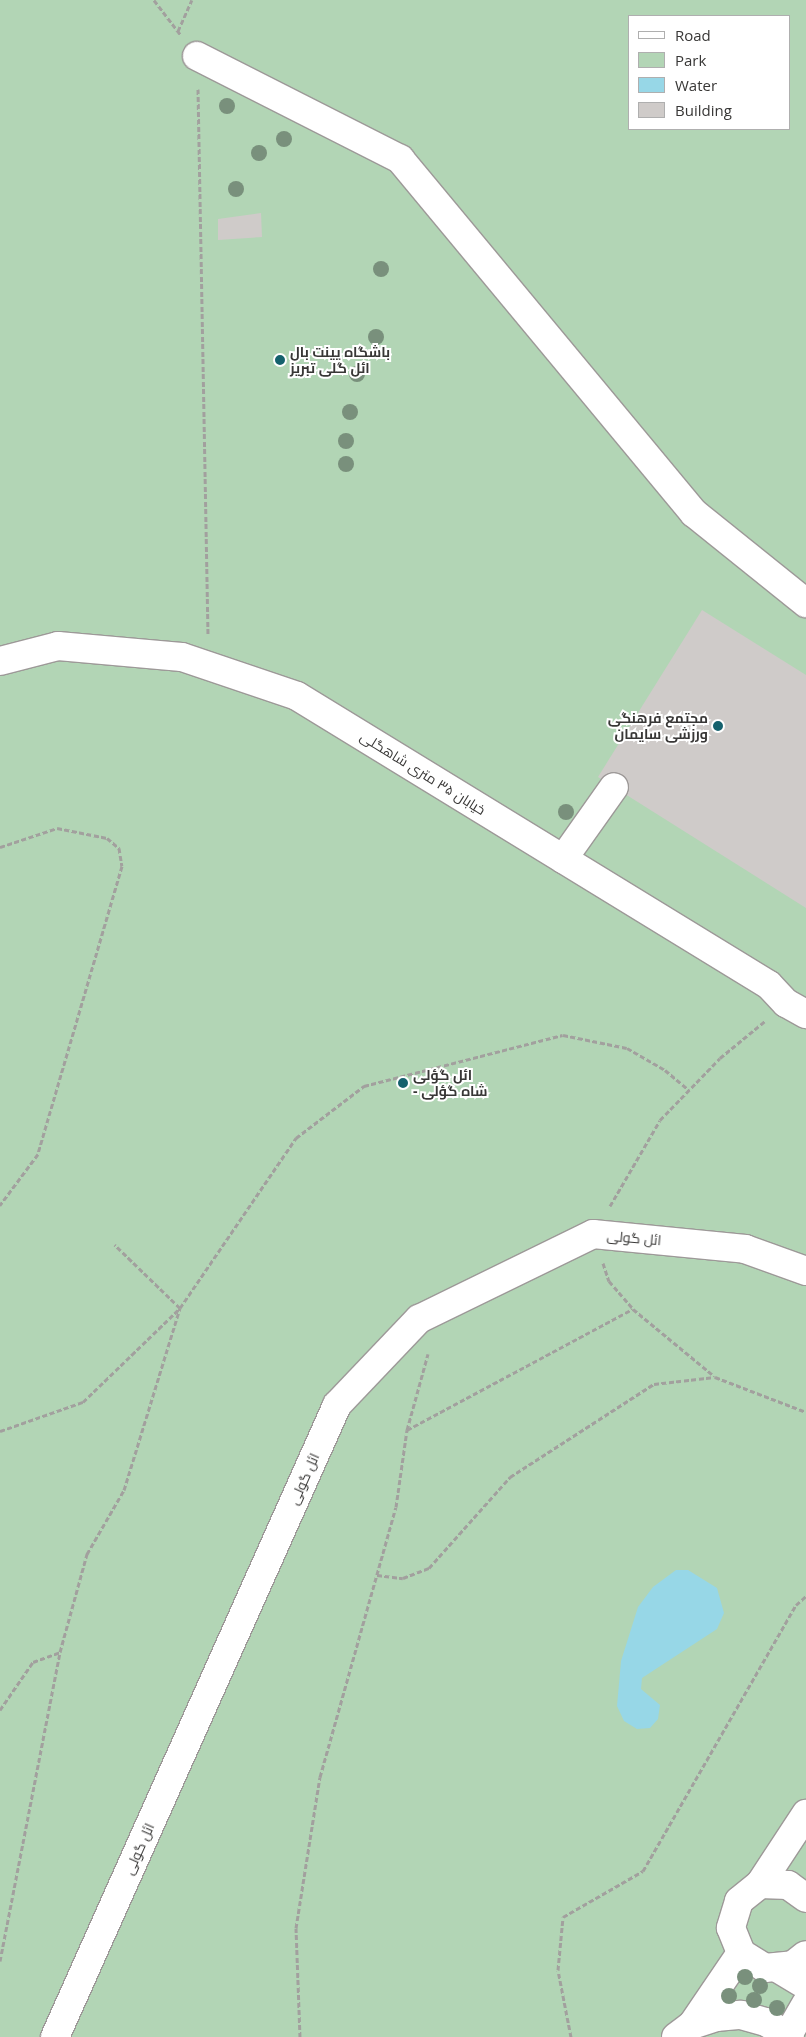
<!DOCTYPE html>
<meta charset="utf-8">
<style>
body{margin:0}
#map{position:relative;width:806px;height:2037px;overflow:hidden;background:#fefaf8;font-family:"Open Sans",Cairo,sans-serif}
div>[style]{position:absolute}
.green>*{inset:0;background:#b2d5b5}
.water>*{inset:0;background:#97d7e7}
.building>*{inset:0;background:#cfcbc9}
.path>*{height:3px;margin-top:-1.5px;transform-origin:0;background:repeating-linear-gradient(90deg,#a2a09e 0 5px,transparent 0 7.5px)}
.roads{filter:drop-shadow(1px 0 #9d9998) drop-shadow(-1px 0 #9d9998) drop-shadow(0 1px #9d9998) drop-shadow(0 -1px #9d9998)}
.minor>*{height:28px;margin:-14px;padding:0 14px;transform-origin:14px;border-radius:14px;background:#fff}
.trees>*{width:16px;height:16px;margin:-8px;border-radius:50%;background:#79907c}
.dots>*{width:14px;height:14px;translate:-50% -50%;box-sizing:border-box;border:2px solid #fff;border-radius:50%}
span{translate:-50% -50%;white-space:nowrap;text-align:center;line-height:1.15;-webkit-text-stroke:4px #fff;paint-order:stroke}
.poi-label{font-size:14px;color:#383736;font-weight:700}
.left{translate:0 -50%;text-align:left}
.right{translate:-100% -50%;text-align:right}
.street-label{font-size:14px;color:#383736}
.legend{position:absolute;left:628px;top:15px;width:162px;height:115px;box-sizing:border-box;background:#fff;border:1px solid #afafaf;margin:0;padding:6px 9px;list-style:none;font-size:15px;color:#383736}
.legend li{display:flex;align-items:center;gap:10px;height:25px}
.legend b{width:25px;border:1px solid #afafaf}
</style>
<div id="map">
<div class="green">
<i style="clip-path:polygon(evenodd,0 0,806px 0,806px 2037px,0 2037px,0 0,630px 16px,790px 16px,790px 129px,630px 129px,630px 16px)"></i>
</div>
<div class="water">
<i style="clip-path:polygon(676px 1570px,688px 1570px,717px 1588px,724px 1613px,717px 1629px,642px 1678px,641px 1689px,660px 1705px,658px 1719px,650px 1728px,637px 1729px,624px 1721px,617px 1706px,621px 1661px,638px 1607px,653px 1587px)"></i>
</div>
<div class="building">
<i style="clip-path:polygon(261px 213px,262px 237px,218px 240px,218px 219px)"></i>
<i style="clip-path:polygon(702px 610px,806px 675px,806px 908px,598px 777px)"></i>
</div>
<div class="path">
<i style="left:154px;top:0;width:43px;rotate:52.6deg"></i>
<i style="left:178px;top:31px;width:34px;rotate:-66deg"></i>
<i style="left:198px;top:89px;width:546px;rotate:88.95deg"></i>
<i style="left:0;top:847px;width:60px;rotate:-18.4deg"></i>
<i style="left:57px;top:828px;width:51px;rotate:11.3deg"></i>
<i style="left:107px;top:838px;width:16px;rotate:40deg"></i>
<i style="left:119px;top:848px;width:18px;rotate:81deg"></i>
<i style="left:122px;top:866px;width:300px;rotate:106.3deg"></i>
<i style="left:38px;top:1154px;width:64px;rotate:126.7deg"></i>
<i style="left:610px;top:1206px;width:99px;rotate:-59.8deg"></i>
<i style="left:660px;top:1120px;width:86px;rotate:-45.9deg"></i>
<i style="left:720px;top:1058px;width:58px;rotate:-39.4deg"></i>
<i style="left:603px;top:1263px;width:19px;rotate:72deg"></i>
<i style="left:609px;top:1281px;width:37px;rotate:49deg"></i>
<i style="left:633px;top:1309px;width:105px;rotate:39.6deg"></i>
<i style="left:407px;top:1430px;width:256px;rotate:-28.2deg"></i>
<i style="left:0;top:1431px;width:88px;rotate:-19.3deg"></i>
<i style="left:83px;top:1402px;width:135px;rotate:-44.1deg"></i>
<i style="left:180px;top:1308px;width:206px;rotate:-55.7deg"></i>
<i style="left:296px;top:1138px;width:86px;rotate:-37.4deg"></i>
<i style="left:364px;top:1086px;width:205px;rotate:-14.4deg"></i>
<i style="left:563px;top:1035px;width:65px;rotate:11.5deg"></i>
<i style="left:627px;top:1048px;width:44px;rotate:30.1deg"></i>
<i style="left:665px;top:1070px;width:31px;rotate:40deg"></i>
<i style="left:377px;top:1575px;width:26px;rotate:7deg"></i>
<i style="left:403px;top:1578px;width:28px;rotate:-21deg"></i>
<i style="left:429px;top:1568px;width:122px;rotate:-48.3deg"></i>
<i style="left:510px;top:1477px;width:171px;rotate:-32.9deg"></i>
<i style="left:654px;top:1384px;width:61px;rotate:-6.5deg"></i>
<i style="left:715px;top:1377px;width:97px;rotate:21deg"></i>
<i style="left:0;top:1710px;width:58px;rotate:-55.5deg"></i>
<i style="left:33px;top:1662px;width:29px;rotate:-20deg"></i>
<i style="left:0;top:1961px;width:315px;rotate:-79deg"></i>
<i style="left:60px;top:1652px;width:102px;rotate:-74.6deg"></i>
<i style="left:87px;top:1554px;width:74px;rotate:-60deg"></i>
<i style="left:124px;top:1490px;width:190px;rotate:-72.9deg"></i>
<i style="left:180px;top:1308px;width:91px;rotate:-135.9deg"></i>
<i style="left:300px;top:2037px;width:109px;rotate:-92.1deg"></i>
<i style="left:296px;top:1928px;width:153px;rotate:-81deg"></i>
<i style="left:320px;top:1777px;width:280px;rotate:-74.3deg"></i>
<i style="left:396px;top:1507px;width:78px;rotate:-81.9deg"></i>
<i style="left:407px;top:1430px;width:79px;rotate:-74.6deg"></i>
<i style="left:571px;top:2037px;width:68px;rotate:-101deg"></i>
<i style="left:558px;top:1970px;width:53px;rotate:-84.6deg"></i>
<i style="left:563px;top:1917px;width:92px;rotate:-29.9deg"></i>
<i style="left:643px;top:1871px;width:307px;rotate:-60.1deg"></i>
<i style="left:796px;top:1605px;width:13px;rotate:-42deg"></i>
</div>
<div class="roads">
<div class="minor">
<i style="left:197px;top:56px;width:228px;rotate:26.9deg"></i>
<i style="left:400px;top:159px;width:460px;rotate:50.3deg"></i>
<i style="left:694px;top:513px;width:144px;rotate:38.8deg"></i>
<i style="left:0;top:661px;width:60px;rotate:-14.5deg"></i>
<i style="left:58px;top:646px;width:124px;rotate:5.1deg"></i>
<i style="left:182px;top:657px;width:121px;rotate:18.7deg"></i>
<i style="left:297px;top:696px;width:553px;rotate:31.48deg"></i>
<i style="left:769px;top:985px;width:25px;rotate:47deg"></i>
<i style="left:786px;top:1003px;width:23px;rotate:29deg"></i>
<i style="left:563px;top:859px;width:88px;rotate:-54.7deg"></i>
<i style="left:760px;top:1884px;width:84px;rotate:-56.7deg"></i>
<i style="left:806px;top:1898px;width:22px;rotate:-144deg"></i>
<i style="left:788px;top:1885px;width:28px;rotate:-178deg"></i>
<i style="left:760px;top:1884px;width:27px;rotate:141deg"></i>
<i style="left:739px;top:1901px;width:28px;rotate:107deg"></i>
<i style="left:731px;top:1928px;width:27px;rotate:68deg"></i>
<i style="left:741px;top:1953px;width:28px;rotate:32deg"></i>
<i style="left:765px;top:1968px;width:28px;rotate:-6deg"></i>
<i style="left:793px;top:1965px;width:16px;rotate:-38deg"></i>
<i style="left:779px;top:1969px;width:31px;rotate:31deg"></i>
<i style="left:692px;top:2025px;width:87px;rotate:-55.8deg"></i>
<i style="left:788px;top:2035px;width:36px;rotate:-60deg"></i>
<i style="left:55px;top:2037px;width:692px;rotate:-65.95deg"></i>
<i style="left:337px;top:1405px;width:119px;rotate:-46.4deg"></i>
<i style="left:419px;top:1319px;width:194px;rotate:-26deg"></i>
<i style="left:593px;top:1234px;width:153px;rotate:5.6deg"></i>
<i style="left:745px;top:1249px;width:65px;rotate:19.8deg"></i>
<i style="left:676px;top:2037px;width:20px;rotate:-37deg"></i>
<i style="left:692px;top:2025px;width:25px;rotate:-18deg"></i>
<i style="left:716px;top:2017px;width:25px;rotate:-5deg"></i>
<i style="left:741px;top:2015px;width:26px;rotate:16deg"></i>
<i style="left:766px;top:2022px;width:28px;rotate:32deg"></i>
</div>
</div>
<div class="trees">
<i style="left:227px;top:106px"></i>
<i style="left:284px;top:139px"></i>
<i style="left:259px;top:153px"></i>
<i style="left:236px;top:189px"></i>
<i style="left:381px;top:269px"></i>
<i style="left:376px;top:337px"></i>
<i style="left:357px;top:374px"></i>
<i style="left:350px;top:412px"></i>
<i style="left:346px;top:441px"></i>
<i style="left:346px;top:464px"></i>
<i style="left:566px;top:812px"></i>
<i style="left:745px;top:1977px"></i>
<i style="left:760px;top:1986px"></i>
<i style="left:729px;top:1996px"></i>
<i style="left:754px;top:2000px"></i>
<i style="left:777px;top:2008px"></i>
</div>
<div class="dots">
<i style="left:280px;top:360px;background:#15616d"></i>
<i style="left:718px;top:726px;background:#15616d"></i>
<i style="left:403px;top:1083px;background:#15616d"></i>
</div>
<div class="poi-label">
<span class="left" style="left:290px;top:360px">باشگاه پینت بال<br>ائل گلی تبریز</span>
<span class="right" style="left:708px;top:726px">مجتمع فرهنگی<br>ورزشی سایمان</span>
<span class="left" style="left:413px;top:1083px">ائل گؤلی<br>- شاه گؤلی</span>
</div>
<div class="street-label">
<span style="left:423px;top:773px;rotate:32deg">خیابان ۳۵ متری شاهگلی</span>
<span style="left:634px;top:1238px;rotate:5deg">ائل گولی</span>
<span style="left:304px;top:1479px;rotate:-66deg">ائل گولی</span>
<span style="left:139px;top:1849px;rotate:-66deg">ائل گولی</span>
</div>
<ul class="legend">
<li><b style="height:6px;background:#fff"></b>Road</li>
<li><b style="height:14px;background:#b2d5b5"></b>Park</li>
<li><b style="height:14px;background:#97d7e7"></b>Water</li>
<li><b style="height:14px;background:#cfcbc9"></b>Building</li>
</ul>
</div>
